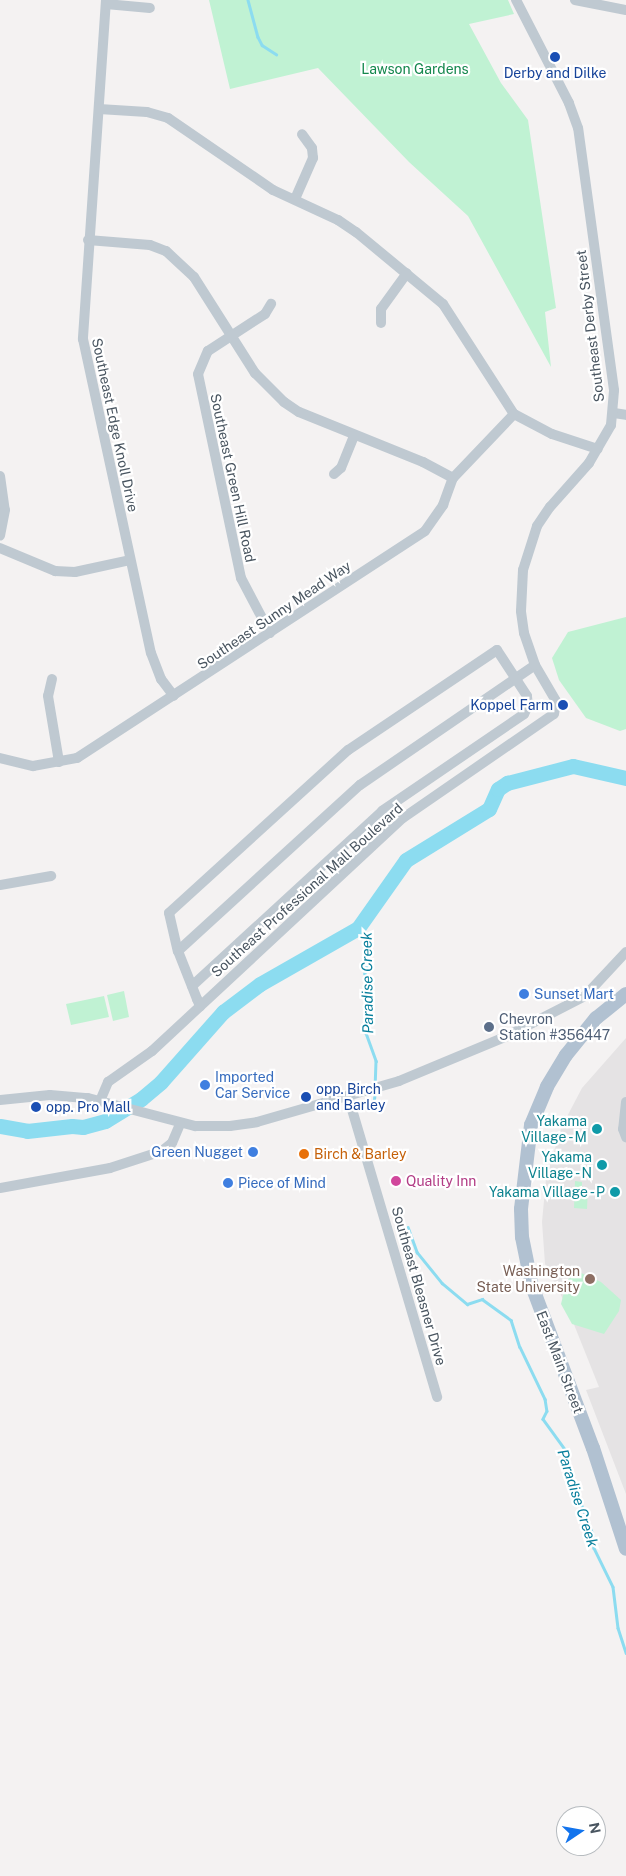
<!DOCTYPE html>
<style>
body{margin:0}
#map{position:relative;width:626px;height:1876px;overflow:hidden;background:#f4f2f2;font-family:"Public Sans",sans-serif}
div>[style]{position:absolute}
.education>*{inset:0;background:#e5e3e4}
.green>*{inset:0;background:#c0f2d3}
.stream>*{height:2.5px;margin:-1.25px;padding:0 1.25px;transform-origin:1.25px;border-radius:1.25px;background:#8cdcf0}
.river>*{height:15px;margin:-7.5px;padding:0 7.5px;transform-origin:7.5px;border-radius:7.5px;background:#8cdcf0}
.minor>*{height:10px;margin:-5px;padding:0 5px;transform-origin:5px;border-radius:5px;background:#bfc9d1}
.major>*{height:14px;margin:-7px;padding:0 7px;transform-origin:7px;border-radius:7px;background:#b1c1d1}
.dots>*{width:14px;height:14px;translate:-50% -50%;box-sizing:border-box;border:2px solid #fff;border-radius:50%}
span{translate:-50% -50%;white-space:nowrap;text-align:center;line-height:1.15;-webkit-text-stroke:4.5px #fff;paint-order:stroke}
.park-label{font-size:14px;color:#14874d}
.transit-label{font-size:14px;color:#164399}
.right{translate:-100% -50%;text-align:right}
.left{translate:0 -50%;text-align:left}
.street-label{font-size:14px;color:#495560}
.shop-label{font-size:14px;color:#366cbe}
.service-label{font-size:14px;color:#4e5e75}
.culture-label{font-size:14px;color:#0d838f}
.food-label{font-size:14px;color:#c56008}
.hotel-label{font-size:14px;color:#b23c85}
.education-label{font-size:14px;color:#785e54}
.water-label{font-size:15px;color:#087f9c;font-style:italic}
.north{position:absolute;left:556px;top:1806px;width:50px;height:50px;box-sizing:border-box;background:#fff;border:1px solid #b6bbbf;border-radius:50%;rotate:78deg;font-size:14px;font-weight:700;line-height:20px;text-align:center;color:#495560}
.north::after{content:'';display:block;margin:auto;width:18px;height:22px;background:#1374ed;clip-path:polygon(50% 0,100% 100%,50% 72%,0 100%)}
</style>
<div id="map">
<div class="education">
<i style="clip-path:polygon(626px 1038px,626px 1494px,586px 1390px,599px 1387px,567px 1307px,545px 1264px,542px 1222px,546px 1179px,561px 1128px,582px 1088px)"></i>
</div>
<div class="green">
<i style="clip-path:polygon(209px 0,508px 0,514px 14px,469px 24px,501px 83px,528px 120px,556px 308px,545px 312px,551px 367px,468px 216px,409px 162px,318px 68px,230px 89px)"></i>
<i style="clip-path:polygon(626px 617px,626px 729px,620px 731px,586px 718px,559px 680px,552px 658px,568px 632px)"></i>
<i style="clip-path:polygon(124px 991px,129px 1017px,113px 1021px,107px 995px)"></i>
<i style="clip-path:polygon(104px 996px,109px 1017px,71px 1025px,66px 1004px)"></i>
<i style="clip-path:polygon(575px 1181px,582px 1182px,582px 1188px,588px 1188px,587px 1209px,574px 1208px)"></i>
<i style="clip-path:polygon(579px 1272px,601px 1282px,621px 1300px,619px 1311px,604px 1334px,572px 1324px,561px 1304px,567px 1280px)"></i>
</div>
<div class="stream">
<i style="left:248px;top:0;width:38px;rotate:75deg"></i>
<i style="left:258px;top:37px;width:9px;rotate:63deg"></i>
<i style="left:262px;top:45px;width:17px;rotate:33deg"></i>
<i style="left:368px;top:916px;width:20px;rotate:105deg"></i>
<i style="left:363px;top:935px;width:24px;rotate:75deg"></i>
<i style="left:369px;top:958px;width:16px;rotate:105deg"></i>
<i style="left:365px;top:973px;width:19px;rotate:78deg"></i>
<i style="left:369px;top:992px;width:41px;rotate:94.2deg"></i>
<i style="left:366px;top:1033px;width:30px;rotate:70deg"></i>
<i style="left:376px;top:1061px;width:24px;rotate:92deg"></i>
<i style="left:373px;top:1109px;width:18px;rotate:-84deg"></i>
<i style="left:408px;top:1227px;width:27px;rotate:70deg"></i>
<i style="left:417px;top:1252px;width:40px;rotate:51deg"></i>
<i style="left:442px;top:1283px;width:33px;rotate:40deg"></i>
<i style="left:467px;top:1304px;width:16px;rotate:-18deg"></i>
<i style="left:482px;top:1299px;width:36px;rotate:36deg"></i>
<i style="left:511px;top:1320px;width:28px;rotate:72deg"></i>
<i style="left:520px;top:1347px;width:58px;rotate:64.3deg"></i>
<i style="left:545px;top:1399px;width:12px;rotate:81deg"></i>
<i style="left:547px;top:1411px;width:9px;rotate:117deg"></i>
<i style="left:543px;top:1419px;width:39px;rotate:54deg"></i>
<i style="left:566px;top:1451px;width:21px;rotate:82deg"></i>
<i style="left:569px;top:1472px;width:67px;rotate:69.1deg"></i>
<i style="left:593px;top:1535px;width:13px;rotate:86deg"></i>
<i style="left:594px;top:1548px;width:43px;rotate:64deg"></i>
<i style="left:613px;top:1587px;width:41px;rotate:83deg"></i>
<i style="left:618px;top:1628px;width:26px;rotate:72deg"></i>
</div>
<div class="river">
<i style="left:0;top:1126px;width:27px;rotate:10deg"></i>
<i style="left:27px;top:1131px;width:45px;rotate:-6.3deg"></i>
<i style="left:72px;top:1126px;width:11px;rotate:5deg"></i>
<i style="left:83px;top:1127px;width:23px;rotate:-15deg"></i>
<i style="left:105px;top:1121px;width:42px;rotate:-31.4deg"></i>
<i style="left:141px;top:1099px;width:26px;rotate:-40deg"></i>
<i style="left:161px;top:1082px;width:94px;rotate:-48.5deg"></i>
<i style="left:223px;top:1012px;width:46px;rotate:-37.1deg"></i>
<i style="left:260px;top:984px;width:113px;rotate:-29.7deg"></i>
<i style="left:358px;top:928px;width:83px;rotate:-54.8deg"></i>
<i style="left:406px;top:860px;width:97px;rotate:-31.6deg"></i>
<i style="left:489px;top:809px;width:22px;rotate:-66deg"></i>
<i style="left:498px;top:789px;width:11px;rotate:-34deg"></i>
<i style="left:507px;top:783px;width:68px;rotate:-14.4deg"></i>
<i style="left:573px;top:766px;width:54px;rotate:12.8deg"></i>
</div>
<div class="minor">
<i style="left:106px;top:0;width:340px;rotate:93.9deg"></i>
<i style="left:83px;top:339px;width:321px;rotate:77.8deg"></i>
<i style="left:151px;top:653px;width:28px;rotate:69deg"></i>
<i style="left:161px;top:679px;width:21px;rotate:53deg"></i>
<i style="left:575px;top:0;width:52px;rotate:11.1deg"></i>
<i style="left:106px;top:4px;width:44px;rotate:5.2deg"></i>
<i style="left:99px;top:109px;width:48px;rotate:3.6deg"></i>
<i style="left:147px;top:112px;width:22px;rotate:16deg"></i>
<i style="left:168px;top:118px;width:127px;rotate:34.4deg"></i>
<i style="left:273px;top:190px;width:72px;rotate:24.8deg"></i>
<i style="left:338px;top:220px;width:22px;rotate:34deg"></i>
<i style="left:356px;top:232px;width:113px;rotate:39.6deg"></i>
<i style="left:443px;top:304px;width:131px;rotate:57.2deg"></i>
<i style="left:514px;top:414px;width:43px;rotate:27.8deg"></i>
<i style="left:552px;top:434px;width:48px;rotate:18.1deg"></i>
<i style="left:295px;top:199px;width:45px;rotate:-66.3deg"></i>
<i style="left:313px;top:158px;width:10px;rotate:-96deg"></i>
<i style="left:312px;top:148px;width:17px;rotate:-126deg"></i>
<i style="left:88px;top:240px;width:62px;rotate:4.6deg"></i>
<i style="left:150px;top:245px;width:17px;rotate:21deg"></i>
<i style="left:166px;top:251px;width:38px;rotate:43deg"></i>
<i style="left:194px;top:277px;width:114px;rotate:57.6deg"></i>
<i style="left:255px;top:373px;width:41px;rotate:45deg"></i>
<i style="left:284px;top:402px;width:18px;rotate:34deg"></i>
<i style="left:299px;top:412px;width:134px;rotate:22deg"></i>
<i style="left:423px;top:462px;width:34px;rotate:28deg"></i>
<i style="left:381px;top:323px;width:14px;rotate:-90deg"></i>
<i style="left:381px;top:309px;width:44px;rotate:-54.2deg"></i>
<i style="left:614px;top:413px;width:12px;rotate:9deg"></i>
<i style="left:334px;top:474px;width:9px;rotate:-41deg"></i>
<i style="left:341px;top:468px;width:35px;rotate:-68deg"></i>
<i style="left:0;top:476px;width:34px;rotate:82deg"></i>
<i style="left:5px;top:510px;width:26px;rotate:101deg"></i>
<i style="left:0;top:548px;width:60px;rotate:22.7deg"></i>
<i style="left:55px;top:571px;width:20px;rotate:3deg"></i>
<i style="left:75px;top:572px;width:56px;rotate:-12.3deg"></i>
<i style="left:270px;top:633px;width:62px;rotate:-117.8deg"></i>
<i style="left:241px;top:578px;width:208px;rotate:-101.9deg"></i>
<i style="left:198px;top:374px;width:25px;rotate:-67deg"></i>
<i style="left:208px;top:351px;width:68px;rotate:-33deg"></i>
<i style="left:265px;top:314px;width:12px;rotate:-59deg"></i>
<i style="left:52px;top:679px;width:17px;rotate:103deg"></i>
<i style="left:48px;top:696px;width:67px;rotate:80.5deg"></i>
<i style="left:0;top:758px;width:34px;rotate:14deg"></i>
<i style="left:33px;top:766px;width:45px;rotate:-10.3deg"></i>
<i style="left:77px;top:758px;width:415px;rotate:-33.1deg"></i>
<i style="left:425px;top:531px;width:32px;rotate:-55deg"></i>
<i style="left:443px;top:505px;width:29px;rotate:-70deg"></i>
<i style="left:453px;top:478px;width:88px;rotate:-46.4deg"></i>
<i style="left:0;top:885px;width:52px;rotate:-10deg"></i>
<i style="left:178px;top:951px;width:246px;rotate:-42.4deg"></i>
<i style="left:360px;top:785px;width:212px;rotate:-34.4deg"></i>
<i style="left:192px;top:986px;width:258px;rotate:-42.6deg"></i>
<i style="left:382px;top:811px;width:172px;rotate:-34.3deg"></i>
<i style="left:524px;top:714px;width:9px;rotate:-63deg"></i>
<i style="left:528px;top:706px;width:10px;rotate:-96deg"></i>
<i style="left:527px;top:696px;width:55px;rotate:-123.1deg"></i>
<i style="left:497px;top:650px;width:179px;rotate:146.1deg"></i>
<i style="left:348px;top:750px;width:242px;rotate:137.7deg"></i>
<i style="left:169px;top:913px;width:39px;rotate:77deg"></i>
<i style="left:178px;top:951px;width:52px;rotate:68.4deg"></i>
<i style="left:197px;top:999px;width:8px;rotate:67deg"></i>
<i style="left:348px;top:1096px;width:314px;rotate:73.5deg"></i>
<i style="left:0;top:1100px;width:50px;rotate:-5.7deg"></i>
<i style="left:50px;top:1095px;width:38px;rotate:5deg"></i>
<i style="left:88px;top:1098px;width:111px;rotate:14.7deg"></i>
<i style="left:195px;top:1126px;width:35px"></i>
<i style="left:230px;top:1126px;width:27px;rotate:-8deg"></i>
<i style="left:257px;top:1122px;width:148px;rotate:-16.1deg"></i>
<i style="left:399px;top:1081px;width:117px;rotate:-22.6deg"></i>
<i style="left:507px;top:1036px;width:88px;rotate:-27.1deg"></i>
<i style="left:585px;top:996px;width:60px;rotate:-47deg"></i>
<i style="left:100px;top:1101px;width:21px;rotate:-67deg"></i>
<i style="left:108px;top:1082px;width:54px;rotate:-35.2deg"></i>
<i style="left:152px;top:1051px;width:342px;rotate:-42.9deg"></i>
<i style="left:403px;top:818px;width:183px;rotate:-34.6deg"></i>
<i style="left:554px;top:714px;width:13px;rotate:-81deg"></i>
<i style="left:556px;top:701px;width:42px;rotate:-120.3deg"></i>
<i style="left:535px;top:665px;width:34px;rotate:-109deg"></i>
<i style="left:524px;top:633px;width:22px;rotate:-98deg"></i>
<i style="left:521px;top:611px;width:41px;rotate:-87.2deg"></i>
<i style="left:523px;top:570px;width:46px;rotate:-72.3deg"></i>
<i style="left:537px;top:526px;width:23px;rotate:-56deg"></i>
<i style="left:550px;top:507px;width:59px;rotate:-48.4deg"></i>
<i style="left:589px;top:463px;width:44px;rotate:-59.9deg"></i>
<i style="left:611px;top:425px;width:35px;rotate:-85deg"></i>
<i style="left:614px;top:390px;width:264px;rotate:-97.8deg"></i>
<i style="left:578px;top:128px;width:27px;rotate:-110deg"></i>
<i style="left:569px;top:103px;width:116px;rotate:-117.2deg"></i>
<i style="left:626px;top:1102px;width:27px;rotate:96deg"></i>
<i style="left:623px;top:1129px;width:9px;rotate:69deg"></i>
<i style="left:0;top:1188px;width:112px;rotate:-10.3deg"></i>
<i style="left:110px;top:1168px;width:55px;rotate:-18.1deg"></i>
<i style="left:162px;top:1151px;width:13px;rotate:-39deg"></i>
<i style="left:172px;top:1143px;width:21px;rotate:-67deg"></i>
</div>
<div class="major">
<i style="left:626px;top:994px;width:38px;rotate:141deg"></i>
<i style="left:596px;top:1018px;width:48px;rotate:129deg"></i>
<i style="left:566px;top:1055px;width:37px;rotate:121deg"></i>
<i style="left:547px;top:1087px;width:41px;rotate:112.8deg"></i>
<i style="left:531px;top:1125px;width:85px;rotate:96.8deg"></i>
<i style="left:521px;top:1209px;width:28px;rotate:88deg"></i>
<i style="left:522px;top:1237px;width:50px;rotate:78.5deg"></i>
<i style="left:532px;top:1286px;width:173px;rotate:69.4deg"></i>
<i style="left:593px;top:1448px;width:106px;rotate:71.9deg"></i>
</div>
<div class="dots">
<i style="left:555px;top:57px;background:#1a4fb4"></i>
<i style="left:563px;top:705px;background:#1a4fb4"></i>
<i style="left:524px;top:994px;background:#3f7fe0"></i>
<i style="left:489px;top:1027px;background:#5c6f8a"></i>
<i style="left:205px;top:1085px;background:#3f7fe0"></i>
<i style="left:306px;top:1097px;background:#1a4fb4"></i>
<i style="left:36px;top:1107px;background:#1a4fb4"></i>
<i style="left:597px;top:1129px;background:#0f9aa8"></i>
<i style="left:253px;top:1152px;background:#3f7fe0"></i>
<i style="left:304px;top:1154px;background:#e8710a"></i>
<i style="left:602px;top:1165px;background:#0f9aa8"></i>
<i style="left:396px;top:1181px;background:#d1479c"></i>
<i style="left:228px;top:1183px;background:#3f7fe0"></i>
<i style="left:615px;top:1192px;background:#0f9aa8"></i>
<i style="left:590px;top:1279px;background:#8d6e63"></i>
</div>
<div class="park-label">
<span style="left:415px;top:69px">Lawson Gardens</span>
</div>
<div class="transit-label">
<span style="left:555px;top:73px">Derby and Dilke</span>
<span class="right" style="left:553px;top:705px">Koppel Farm</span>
<span class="left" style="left:316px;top:1097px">opp. Birch<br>and Barley</span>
<span class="left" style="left:46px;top:1107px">opp. Pro Mall</span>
</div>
<div class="street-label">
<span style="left:590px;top:326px;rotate:-97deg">Southeast Derby Street</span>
<span style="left:115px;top:425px;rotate:78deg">Southeast Edge Knoll Drive</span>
<span style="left:233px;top:478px;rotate:78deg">Southeast Green Hill Road</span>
<span style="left:274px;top:615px;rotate:-34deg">Southeast Sunny Mead Way</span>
<span style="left:307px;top:890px;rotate:-42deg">Southeast Professional Mall Boulevard</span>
<span style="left:419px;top:1286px;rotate:74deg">Southeast Bleasner Drive</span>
<span style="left:560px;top:1362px;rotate:69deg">East Main Street</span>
</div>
<div class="shop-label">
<span class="left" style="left:534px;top:994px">Sunset Mart</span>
<span class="left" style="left:215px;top:1085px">Imported<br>Car Service</span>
<span class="right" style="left:243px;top:1152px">Green Nugget</span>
<span class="left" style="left:238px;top:1183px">Piece of Mind</span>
</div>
<div class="service-label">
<span class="left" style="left:499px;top:1027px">Chevron<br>Station #356447</span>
</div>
<div class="culture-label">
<span class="right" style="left:587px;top:1129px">Yakama<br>Village - M</span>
<span class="right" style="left:592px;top:1165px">Yakama<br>Village - N</span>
<span class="right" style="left:605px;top:1192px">Yakama Village - P</span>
</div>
<div class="food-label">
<span class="left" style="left:314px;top:1154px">Birch &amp; Barley</span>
</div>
<div class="hotel-label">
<span class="left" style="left:406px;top:1181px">Quality Inn</span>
</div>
<div class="education-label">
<span class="right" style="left:580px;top:1279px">Washington<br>State University</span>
</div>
<div class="water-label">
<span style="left:367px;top:983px;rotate:-91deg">Paradise Creek</span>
<span style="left:578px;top:1498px;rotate:72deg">Paradise Creek</span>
</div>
<div class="north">N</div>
</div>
